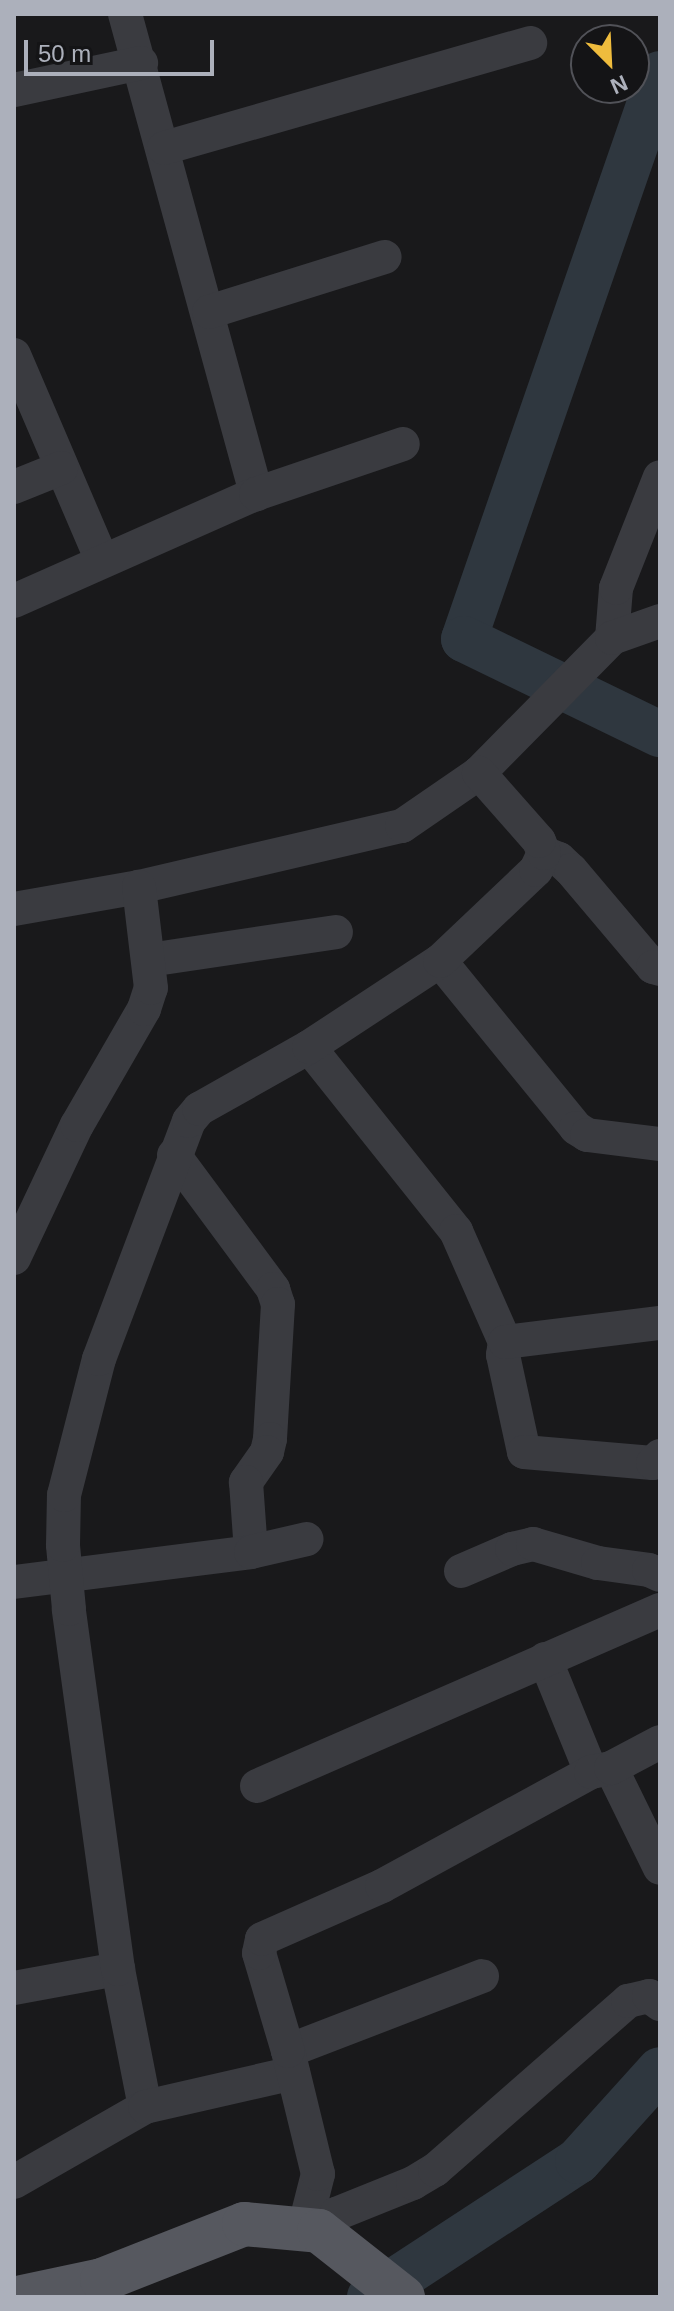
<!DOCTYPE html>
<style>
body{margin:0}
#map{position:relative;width:674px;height:2311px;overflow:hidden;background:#19191b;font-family:Arial,sans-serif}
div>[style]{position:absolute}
.river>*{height:46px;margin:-23px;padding:0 23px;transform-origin:23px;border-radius:23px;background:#2f373f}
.minor>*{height:34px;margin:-17px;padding:0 17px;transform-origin:17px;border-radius:17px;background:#3a3b40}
.major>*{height:44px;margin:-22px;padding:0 22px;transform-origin:22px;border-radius:22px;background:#56585f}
span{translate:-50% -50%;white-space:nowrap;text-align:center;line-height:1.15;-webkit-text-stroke:6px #141416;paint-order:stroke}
.frame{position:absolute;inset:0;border:16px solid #acb0bb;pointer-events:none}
.north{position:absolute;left:570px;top:24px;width:80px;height:80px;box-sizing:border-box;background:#141416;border:2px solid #515258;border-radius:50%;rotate:156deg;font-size:22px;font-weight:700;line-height:32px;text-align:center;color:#acb0bb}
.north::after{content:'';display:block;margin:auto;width:28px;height:36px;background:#efbc3d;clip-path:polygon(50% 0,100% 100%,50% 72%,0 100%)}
.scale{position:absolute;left:24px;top:40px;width:190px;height:36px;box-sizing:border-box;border:4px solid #acb0bb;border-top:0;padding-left:10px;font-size:24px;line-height:28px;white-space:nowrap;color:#acb0bb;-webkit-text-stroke:6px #141416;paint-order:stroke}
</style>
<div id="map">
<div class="river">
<i style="left:660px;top:74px;width:598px;rotate:109.13deg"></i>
<i style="left:464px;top:639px;width:218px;rotate:25.9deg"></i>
<i style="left:370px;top:2297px;width:249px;rotate:-33.2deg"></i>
<i style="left:578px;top:2161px;width:122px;rotate:-48deg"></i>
</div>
<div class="minor">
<i style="left:125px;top:14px;width:498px;rotate:74.7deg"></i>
<i style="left:14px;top:90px;width:130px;rotate:-12deg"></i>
<i style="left:164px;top:148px;width:381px;rotate:-16deg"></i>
<i style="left:209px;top:312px;width:184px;rotate:-17.4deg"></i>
<i style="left:14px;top:355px;width:223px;rotate:66.8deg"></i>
<i style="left:14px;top:487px;width:51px;rotate:-22deg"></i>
<i style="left:14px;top:601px;width:265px;rotate:-23.9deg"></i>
<i style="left:256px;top:494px;width:155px;rotate:-18.8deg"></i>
<i style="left:612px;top:638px;width:50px;rotate:-85.4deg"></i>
<i style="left:616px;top:588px;width:119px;rotate:-68.4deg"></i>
<i style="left:544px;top:853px;width:16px;rotate:22deg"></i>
<i style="left:559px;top:859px;width:16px;rotate:43deg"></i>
<i style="left:571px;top:870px;width:127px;rotate:49.8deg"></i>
<i style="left:653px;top:967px;width:7px;rotate:16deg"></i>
<i style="left:14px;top:909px;width:127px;rotate:-10deg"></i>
<i style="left:139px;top:887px;width:270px;rotate:-13.1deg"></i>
<i style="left:402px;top:826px;width:93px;rotate:-34.5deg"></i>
<i style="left:479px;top:773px;width:190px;rotate:-45.4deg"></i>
<i style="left:612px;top:638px;width:51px;rotate:-19.5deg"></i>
<i style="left:149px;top:960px;width:189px;rotate:-8.5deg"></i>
<i style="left:440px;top:961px;width:215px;rotate:50.8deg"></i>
<i style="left:576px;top:1128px;width:13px;rotate:32deg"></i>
<i style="left:587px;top:1135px;width:74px;rotate:7deg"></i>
<i style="left:309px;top:1047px;width:236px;rotate:51.4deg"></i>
<i style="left:456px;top:1231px;width:121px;rotate:66.2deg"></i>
<i style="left:505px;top:1342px;width:13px;rotate:99deg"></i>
<i style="left:503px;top:1355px;width:99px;rotate:77.8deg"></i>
<i style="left:524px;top:1452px;width:129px;rotate:4.9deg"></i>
<i style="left:653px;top:1463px;width:10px;rotate:-45deg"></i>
<i style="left:174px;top:1155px;width:167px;rotate:53.5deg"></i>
<i style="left:273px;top:1289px;width:16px;rotate:72deg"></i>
<i style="left:278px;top:1304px;width:135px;rotate:93.4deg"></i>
<i style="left:270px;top:1439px;width:13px;rotate:103deg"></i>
<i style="left:267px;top:1452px;width:37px;rotate:125deg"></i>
<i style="left:246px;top:1482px;width:70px;rotate:85.9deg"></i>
<i style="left:14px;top:1258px;width:147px;rotate:-64.7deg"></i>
<i style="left:77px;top:1125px;width:134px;rotate:-60deg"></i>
<i style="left:144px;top:1009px;width:22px;rotate:-72deg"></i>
<i style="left:151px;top:988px;width:102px;rotate:-96.8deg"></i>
<i style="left:505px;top:1342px;width:156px;rotate:-7deg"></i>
<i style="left:461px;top:1571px;width:56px;rotate:-23.3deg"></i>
<i style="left:512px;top:1549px;width:22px;rotate:-13deg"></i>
<i style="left:533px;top:1544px;width:68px;rotate:16.3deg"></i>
<i style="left:598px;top:1563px;width:51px;rotate:7.8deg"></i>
<i style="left:649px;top:1570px;width:12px;rotate:24deg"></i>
<i style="left:14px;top:1582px;width:239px;rotate:-7.2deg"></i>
<i style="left:251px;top:1552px;width:57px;rotate:-13.1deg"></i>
<i style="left:545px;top:1659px;width:122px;rotate:67.8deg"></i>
<i style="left:611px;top:1768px;width:111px;rotate:63.9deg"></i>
<i style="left:257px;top:1786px;width:440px;rotate:-23.6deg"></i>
<i style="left:14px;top:1988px;width:106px;rotate:-10.4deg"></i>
<i style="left:288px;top:2051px;width:208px;rotate:-21.1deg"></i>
<i style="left:145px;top:2107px;width:141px;rotate:-101.1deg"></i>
<i style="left:118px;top:1969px;width:363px;rotate:-97.8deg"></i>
<i style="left:69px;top:1609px;width:64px;rotate:-95.4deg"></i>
<i style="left:63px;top:1545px;width:50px;rotate:-88.9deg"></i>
<i style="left:64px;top:1495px;width:140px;rotate:-75.6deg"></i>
<i style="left:99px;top:1359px;width:254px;rotate:-69.3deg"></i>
<i style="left:189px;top:1121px;width:16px;rotate:-50deg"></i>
<i style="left:199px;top:1109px;width:126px;rotate:-29.4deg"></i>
<i style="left:309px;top:1047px;width:157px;rotate:-33.3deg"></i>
<i style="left:440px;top:961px;width:132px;rotate:-43.5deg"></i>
<i style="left:536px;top:870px;width:19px;rotate:-65deg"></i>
<i style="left:544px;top:853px;width:13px;rotate:-113deg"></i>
<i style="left:539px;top:841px;width:91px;rotate:-131.4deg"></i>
<i style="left:14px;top:2182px;width:151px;rotate:-29.8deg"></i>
<i style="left:145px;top:2107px;width:152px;rotate:-12.9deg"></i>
<i style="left:304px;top:2229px;width:57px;rotate:-75.7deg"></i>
<i style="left:318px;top:2174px;width:127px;rotate:-103.7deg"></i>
<i style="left:288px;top:2051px;width:102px;rotate:-106.5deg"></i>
<i style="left:259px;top:1953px;width:14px;rotate:-78deg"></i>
<i style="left:262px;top:1939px;width:131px;rotate:-23.8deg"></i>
<i style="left:382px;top:1886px;width:238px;rotate:-28.6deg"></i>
<i style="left:591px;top:1772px;width:20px;rotate:-11deg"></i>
<i style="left:611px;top:1768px;width:55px;rotate:-28deg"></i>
<i style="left:319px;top:2231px;width:24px;rotate:-45deg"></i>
<i style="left:336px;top:2214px;width:83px;rotate:-21.9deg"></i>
<i style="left:413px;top:2183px;width:26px;rotate:-31deg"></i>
<i style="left:435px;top:2170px;width:257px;rotate:-41.2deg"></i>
<i style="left:628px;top:2001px;width:22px;rotate:-13deg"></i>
<i style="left:649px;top:1996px;width:14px;rotate:36deg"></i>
</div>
<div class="major">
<i style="left:22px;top:2297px;width:82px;rotate:-12deg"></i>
<i style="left:102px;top:2280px;width:153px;rotate:-21.5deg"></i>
<i style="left:244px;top:2224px;width:75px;rotate:5.3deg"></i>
<i style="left:319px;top:2231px;width:107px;rotate:38.2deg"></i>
</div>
<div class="frame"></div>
<div class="north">N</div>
<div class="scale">50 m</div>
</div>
